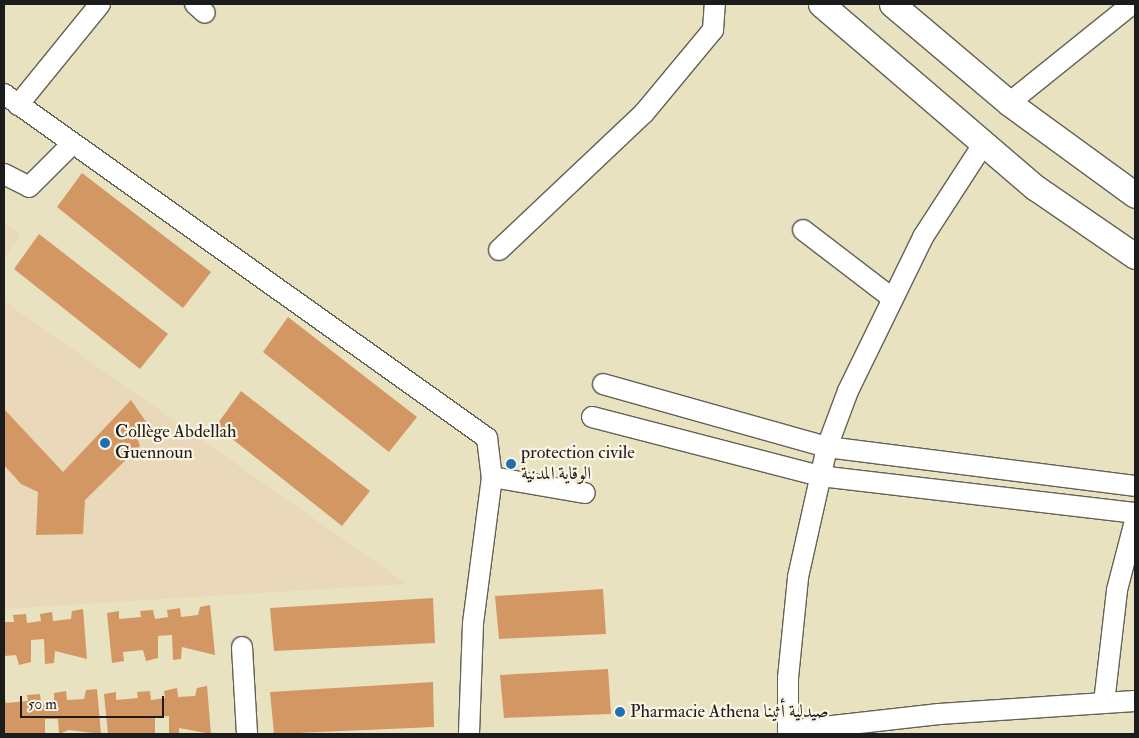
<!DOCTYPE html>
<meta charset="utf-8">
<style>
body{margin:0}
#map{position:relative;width:1139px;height:738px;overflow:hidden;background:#e9e2c0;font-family:"IM FELL Double Pica",Amiri,serif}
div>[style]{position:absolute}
.built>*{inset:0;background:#ead8ba}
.building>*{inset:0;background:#d39764}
.roads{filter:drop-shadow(1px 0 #646155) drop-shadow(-1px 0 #646155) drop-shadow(0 1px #646155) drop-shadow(0 -1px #646155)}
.minor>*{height:20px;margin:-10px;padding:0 10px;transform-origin:10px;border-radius:10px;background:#fff}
.major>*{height:25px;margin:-12.5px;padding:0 12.5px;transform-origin:12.5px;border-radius:12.5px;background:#fff}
.dots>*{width:14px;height:14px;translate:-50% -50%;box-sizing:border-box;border:2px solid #fcf5e5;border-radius:50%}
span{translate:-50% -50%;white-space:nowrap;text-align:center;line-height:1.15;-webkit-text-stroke:4.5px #fcf5e5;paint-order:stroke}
.poi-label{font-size:18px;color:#1c1c1c}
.left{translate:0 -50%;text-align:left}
.frame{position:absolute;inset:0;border:5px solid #1c1c1c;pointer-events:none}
.scale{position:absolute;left:20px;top:696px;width:144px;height:22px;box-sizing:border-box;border:2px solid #1c1c1c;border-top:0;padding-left:6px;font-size:15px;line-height:18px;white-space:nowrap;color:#1c1c1c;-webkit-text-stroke:4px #fcf5e5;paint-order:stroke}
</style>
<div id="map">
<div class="built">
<i style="clip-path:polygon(4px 223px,21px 235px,4px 258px)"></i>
<i style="clip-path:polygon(4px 301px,407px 584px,4px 609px)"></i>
</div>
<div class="building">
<i style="clip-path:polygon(82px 173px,211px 272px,183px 308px,57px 207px)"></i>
<i style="clip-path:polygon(39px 234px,168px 334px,140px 369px,14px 269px)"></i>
<i style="clip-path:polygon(288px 317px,417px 417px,389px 452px,263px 352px)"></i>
<i style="clip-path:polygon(241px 391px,370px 491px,342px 526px,216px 426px)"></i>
<i style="clip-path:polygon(131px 400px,149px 426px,137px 437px,140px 446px,85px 500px,83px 534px,36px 535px,38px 492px,21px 484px,4px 465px,4px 409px,63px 472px)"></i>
<i style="clip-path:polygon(603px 589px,606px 634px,499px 639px,495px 596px)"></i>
<i style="clip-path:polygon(433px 598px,435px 643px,274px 651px,270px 608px)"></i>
<i style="clip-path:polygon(210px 605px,215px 655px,182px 647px,181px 659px,173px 660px,172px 635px,158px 636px,158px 658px,146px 661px,143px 650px,123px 652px,124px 661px,112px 663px,107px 613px,119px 611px,119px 619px,141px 617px,140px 611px,153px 610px,155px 619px,168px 617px,167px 610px,180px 608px,181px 617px,198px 615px,200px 607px)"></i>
<i style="clip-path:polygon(83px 609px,87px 659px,55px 651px,54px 663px,45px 664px,44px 639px,31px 640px,31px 662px,19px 665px,16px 655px,4px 656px,4px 622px,14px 622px,13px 615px,26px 614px,27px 623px,41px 621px,40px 614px,52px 612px,53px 621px,71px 619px,72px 611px)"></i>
<i style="clip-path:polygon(608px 669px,611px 714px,504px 718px,500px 675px)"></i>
<i style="clip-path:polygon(433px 682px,434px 727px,274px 734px,270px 692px)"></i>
<i style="clip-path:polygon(207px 686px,211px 734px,179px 728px,179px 734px,169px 734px,169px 716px,155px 717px,155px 734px,108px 734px,104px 694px,116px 692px,116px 700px,138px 698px,137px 692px,150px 691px,151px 700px,165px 698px,164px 691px,177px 688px,178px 697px,195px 696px,197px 688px)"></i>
<i style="clip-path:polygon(97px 689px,101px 734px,69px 730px,59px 734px,58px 719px,45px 719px,45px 734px,4px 734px,4px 695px,6px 703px,28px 701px,27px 695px,40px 694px,41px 703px,54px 700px,54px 693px,66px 691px,67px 700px,84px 699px,86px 690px)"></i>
</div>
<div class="roads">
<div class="minor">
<i style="left:195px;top:4px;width:13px;rotate:42deg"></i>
<i style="left:4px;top:94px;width:593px;rotate:35.46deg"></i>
<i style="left:487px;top:438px;width:39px;rotate:83deg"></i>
<i style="left:492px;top:477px;width:148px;rotate:97.4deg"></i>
<i style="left:473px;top:624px;width:110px;rotate:92.1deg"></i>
<i style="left:1009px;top:103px;width:158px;rotate:-38.8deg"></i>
<i style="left:18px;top:105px;width:130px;rotate:-50.9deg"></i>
<i style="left:4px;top:174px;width:28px;rotate:27deg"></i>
<i style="left:29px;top:187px;width:61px;rotate:-45deg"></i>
<i style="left:803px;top:230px;width:112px;rotate:37.4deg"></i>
<i style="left:499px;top:250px;width:199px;rotate:-43.4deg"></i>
<i style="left:644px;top:113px;width:108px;rotate:-50.3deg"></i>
<i style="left:713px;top:30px;width:26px;rotate:-86deg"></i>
<i style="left:603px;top:384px;width:233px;rotate:15.7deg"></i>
<i style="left:827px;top:447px;width:310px;rotate:7.2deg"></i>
<i style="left:592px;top:417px;width:236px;rotate:14.5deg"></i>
<i style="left:820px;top:476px;width:317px;rotate:6.7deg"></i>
<i style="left:492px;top:477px;width:94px;rotate:9.8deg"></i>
<i style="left:242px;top:647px;width:87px;rotate:86.7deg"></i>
<i style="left:1104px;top:703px;width:114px;rotate:-83.4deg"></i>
<i style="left:1117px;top:590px;width:71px;rotate:-75.4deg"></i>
<i style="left:788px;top:731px;width:152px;rotate:-6.4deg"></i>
<i style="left:939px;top:714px;width:196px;rotate:-3.8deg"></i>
<i style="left:788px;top:734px;width:56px;rotate:-90deg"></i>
<i style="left:788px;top:678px;width:101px;rotate:-84.3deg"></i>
<i style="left:798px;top:577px;width:133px;rotate:-77.4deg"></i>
<i style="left:827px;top:447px;width:60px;rotate:-69.4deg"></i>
<i style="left:848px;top:391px;width:171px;rotate:-64deg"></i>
<i style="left:923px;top:237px;width:112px;rotate:-57deg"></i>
</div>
<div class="major">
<i style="left:821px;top:4px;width:283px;rotate:40.6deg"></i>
<i style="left:1036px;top:188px;width:120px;rotate:34.5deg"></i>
<i style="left:892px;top:4px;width:153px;rotate:40.2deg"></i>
<i style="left:1009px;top:103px;width:156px;rotate:36.1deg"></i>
</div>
</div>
<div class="dots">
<i style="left:105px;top:443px;background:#1f6fb2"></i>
<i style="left:511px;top:464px;background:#1f6fb2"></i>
<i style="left:620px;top:712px;background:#1f6fb2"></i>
</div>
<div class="poi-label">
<span class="left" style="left:115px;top:443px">Collège Abdellah<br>Guennoun</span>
<span class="left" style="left:521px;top:464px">protection civile<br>الوقاية المدنية</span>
<span class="left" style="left:630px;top:712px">Pharmacie Athena صيدلية أثينا</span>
</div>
<div class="frame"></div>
<div class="scale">50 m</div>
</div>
